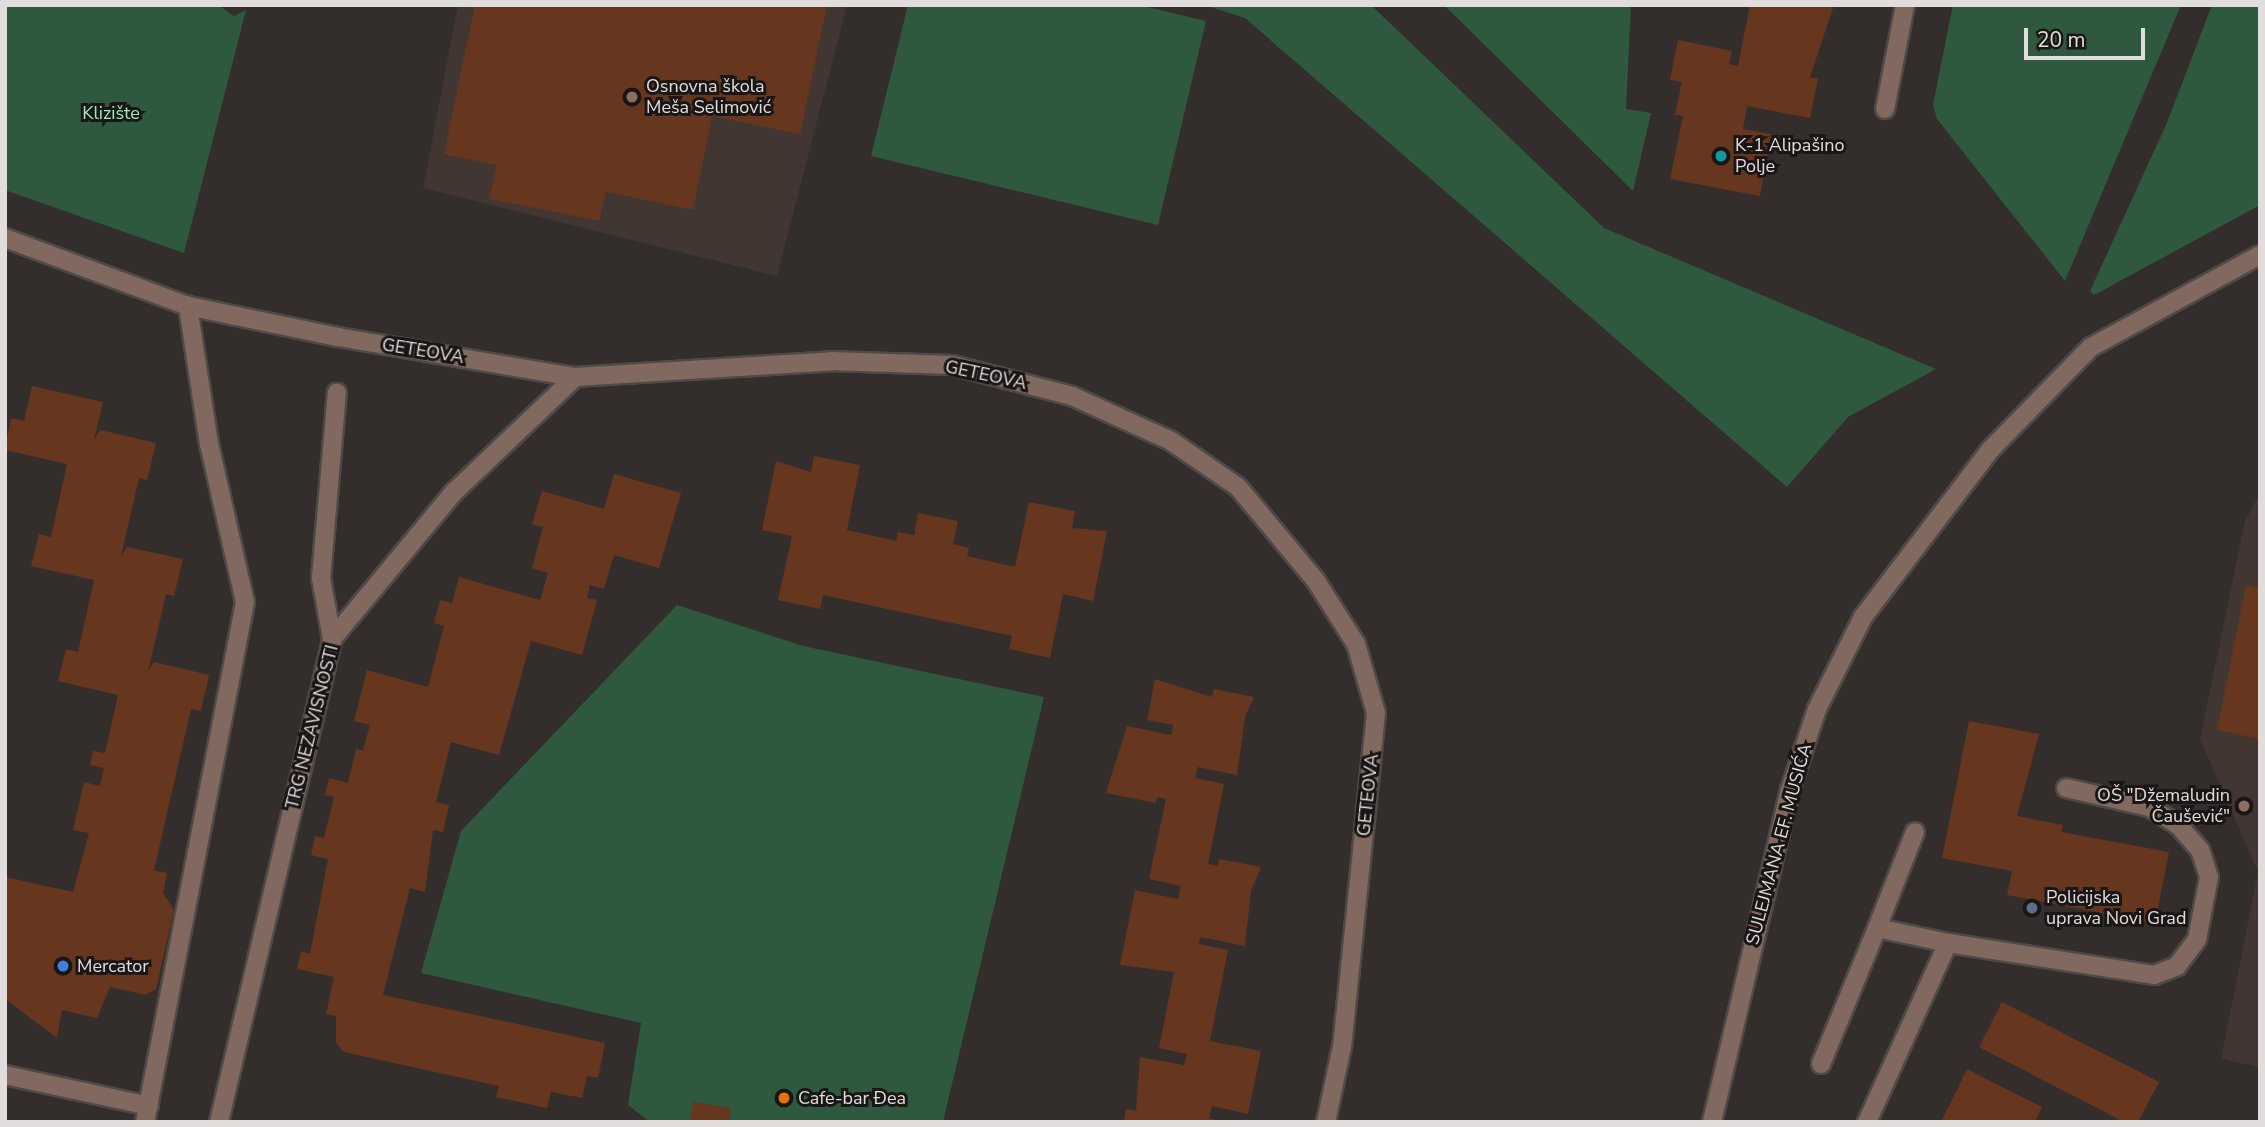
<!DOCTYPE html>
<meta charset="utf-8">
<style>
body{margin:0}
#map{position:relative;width:2265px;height:1127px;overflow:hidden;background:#332e2b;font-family:"Nunito Sans",sans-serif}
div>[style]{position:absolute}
.built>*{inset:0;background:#413631}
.green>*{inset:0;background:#2f593f}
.building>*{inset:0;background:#67361f}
.roads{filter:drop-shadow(2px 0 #4f4a47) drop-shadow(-2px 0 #4f4a47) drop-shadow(0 2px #4f4a47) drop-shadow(0 -2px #4f4a47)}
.minor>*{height:18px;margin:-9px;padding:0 9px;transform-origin:9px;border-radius:9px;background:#82695f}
.dots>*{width:19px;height:19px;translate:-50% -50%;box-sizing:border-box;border:4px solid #191615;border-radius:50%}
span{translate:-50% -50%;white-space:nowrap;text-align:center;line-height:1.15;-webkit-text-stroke:6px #191615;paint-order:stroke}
.poi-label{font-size:18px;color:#e1dddc}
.left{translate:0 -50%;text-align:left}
.right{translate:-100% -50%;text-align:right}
.park-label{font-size:18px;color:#98ebb7}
.street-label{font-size:18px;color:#e1dddc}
.frame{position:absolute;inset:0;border:7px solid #e1dddc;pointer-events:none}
.scale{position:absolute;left:2024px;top:28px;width:121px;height:32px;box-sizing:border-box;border:4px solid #e1dddc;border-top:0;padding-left:9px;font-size:21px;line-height:24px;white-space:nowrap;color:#e1dddc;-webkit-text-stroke:5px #191615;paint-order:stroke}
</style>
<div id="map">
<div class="built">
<i style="clip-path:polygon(458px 5px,847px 5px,777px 276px,423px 188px)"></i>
<i style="clip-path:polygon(2260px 493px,2260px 1067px,2221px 1059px,2258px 872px,2200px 739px,2245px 521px)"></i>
</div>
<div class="green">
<i style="clip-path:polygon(5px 5px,218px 5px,234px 16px,246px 10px,184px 253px,5px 190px)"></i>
<i style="clip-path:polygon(908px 5px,1139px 5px,1206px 21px,1158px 225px,871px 156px)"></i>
<i style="clip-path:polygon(1204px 5px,1371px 5px,1604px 228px,1936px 369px,1848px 417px,1787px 487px,1245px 18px)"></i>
<i style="clip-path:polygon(1444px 5px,1631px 5px,1626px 109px,1651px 113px,1633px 191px)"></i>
<i style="clip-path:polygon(1953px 5px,2181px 5px,2065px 281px,1937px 119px,1933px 105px)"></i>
<i style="clip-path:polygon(2212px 5px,2260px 5px,2260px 205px,2094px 295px,2090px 291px,2166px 125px)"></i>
<i style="clip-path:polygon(677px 605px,803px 646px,1044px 697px,943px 1122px,729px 1122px,731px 1108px,694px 1103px,690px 1122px,650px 1122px,628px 1105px,641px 1023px,421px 973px,461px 831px)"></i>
</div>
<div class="building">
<i style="clip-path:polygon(475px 5px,827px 5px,800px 134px,712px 116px,693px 210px,606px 192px,599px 221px,489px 199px,497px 165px,444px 154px)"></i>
<i style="clip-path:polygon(1750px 5px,1834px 5px,1810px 77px,1818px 79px,1810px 118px,1747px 106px,1743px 129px,1771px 134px,1760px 196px,1670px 179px,1683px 116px,1675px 115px,1682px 82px,1670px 80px,1678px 40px,1732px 51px,1729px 64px,1738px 66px)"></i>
<i style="clip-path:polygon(32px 386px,103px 402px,94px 440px,100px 430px,156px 443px,147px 480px,139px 478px,121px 556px,127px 547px,183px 559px,174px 596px,166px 594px,148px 672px,154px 662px,209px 675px,201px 711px,191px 709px,154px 870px,167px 873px,163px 893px,174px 910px,156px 989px,146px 995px,110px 987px,97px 1018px,62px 1010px,57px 1038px,5px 999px,5px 877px,73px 892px,89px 833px,73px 830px,84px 782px,100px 786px,104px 768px,90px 765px,93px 751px,105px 753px,118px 695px,58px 681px,66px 649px,78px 652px,94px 580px,31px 566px,39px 534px,51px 537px,67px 464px,5px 450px,11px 418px,24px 421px)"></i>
<i style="clip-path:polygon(814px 456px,860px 465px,847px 530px,896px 541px,898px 532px,914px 535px,918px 513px,958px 521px,953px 544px,969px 548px,967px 556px,1015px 567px,1029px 502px,1075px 511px,1072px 528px,1107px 531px,1093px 601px,1063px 594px,1050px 658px,1009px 649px,1012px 636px,823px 595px,820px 609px,778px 600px,792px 536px,762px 530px,776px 461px,811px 472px)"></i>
<i style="clip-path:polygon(614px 474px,681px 493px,659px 568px,614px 555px,604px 589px,590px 585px,587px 598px,597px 600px,582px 655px,531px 641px,499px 755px,451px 742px,436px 802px,449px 805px,443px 832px,433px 830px,425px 892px,410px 888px,383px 995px,605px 1043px,598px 1078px,587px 1076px,582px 1098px,551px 1092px,547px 1108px,496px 1097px,499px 1086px,344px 1052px,336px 1043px,336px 1016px,326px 1014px,334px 977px,297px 969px,301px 951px,310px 954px,328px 859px,311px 855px,315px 836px,324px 838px,334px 797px,325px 795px,329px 778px,348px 783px,356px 749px,370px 752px,363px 750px,370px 725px,354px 721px,367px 670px,428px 687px,444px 626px,434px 623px,440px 600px,452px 603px,459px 577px,540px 600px,548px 573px,532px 568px,543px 527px,532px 524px,542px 491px,604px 509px)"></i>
<i style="clip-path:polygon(2246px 585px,2260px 588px,2260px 739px,2217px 730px)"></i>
<i style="clip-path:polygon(1155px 679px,1212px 697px,1214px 689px,1254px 697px,1245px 717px,1237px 775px,1198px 767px,1195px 778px,1224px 784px,1208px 864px,1218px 866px,1219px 859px,1261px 867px,1251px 891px,1245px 946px,1200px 937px,1199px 944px,1228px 950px,1210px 1041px,1261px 1051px,1248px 1114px,1212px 1106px,1209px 1118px,1223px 1122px,1124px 1122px,1126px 1109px,1136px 1111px,1140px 1057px,1184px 1065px,1187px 1054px,1159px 1048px,1174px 972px,1120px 965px,1135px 890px,1178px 899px,1181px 886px,1149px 879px,1166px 799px,1157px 797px,1156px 803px,1106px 793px,1127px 726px,1171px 735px,1173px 725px,1147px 720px)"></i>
<i style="clip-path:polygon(1969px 721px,2039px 734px,2017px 816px,2063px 825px,2061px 832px,2169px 852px,2155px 923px,2007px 895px,2012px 871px,1942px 858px)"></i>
<i style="clip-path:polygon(2002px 1002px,2159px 1082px,2138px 1122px,2124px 1122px,1979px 1047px)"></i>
<i style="clip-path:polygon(1967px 1069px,2042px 1107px,2035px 1122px,1941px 1122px)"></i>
<i style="clip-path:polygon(693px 1102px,731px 1108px,729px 1122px,690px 1122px)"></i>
</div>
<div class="roads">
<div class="minor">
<i style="left:1885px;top:109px;width:106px;rotate:-79.1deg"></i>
<i style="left:5px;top:238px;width:195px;rotate:20.4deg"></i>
<i style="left:188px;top:306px;width:153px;rotate:11.7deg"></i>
<i style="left:338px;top:337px;width:240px;rotate:9.6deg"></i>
<i style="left:575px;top:377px;width:258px;rotate:-3.5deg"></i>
<i style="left:833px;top:361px;width:119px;rotate:1.9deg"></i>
<i style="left:952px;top:365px;width:124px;rotate:14.5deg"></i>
<i style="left:1072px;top:396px;width:109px;rotate:24.4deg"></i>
<i style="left:1171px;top:441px;width:81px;rotate:34.5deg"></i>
<i style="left:1238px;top:487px;width:122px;rotate:50.3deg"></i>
<i style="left:1316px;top:581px;width:75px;rotate:57.6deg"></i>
<i style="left:1356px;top:644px;width:72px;rotate:73.8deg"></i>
<i style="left:1376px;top:713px;width:335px;rotate:95.8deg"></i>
<i style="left:1342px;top:1046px;width:78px;rotate:101.9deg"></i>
<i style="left:332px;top:639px;width:62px;rotate:-100.2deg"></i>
<i style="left:321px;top:578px;width:186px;rotate:-85.1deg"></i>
<i style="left:1877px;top:928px;width:103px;rotate:-68.4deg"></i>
<i style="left:1821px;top:1064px;width:147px;rotate:-67.6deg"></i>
<i style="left:1877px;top:928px;width:73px;rotate:11.9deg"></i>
<i style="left:5px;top:1075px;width:147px;rotate:12.1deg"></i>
<i style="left:145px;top:1122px;width:530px;rotate:-79.11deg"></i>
<i style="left:245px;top:602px;width:162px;rotate:-102.8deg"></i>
<i style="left:209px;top:444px;width:140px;rotate:-98.7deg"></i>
<i style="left:219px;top:1122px;width:496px;rotate:-76.8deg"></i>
<i style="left:332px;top:639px;width:191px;rotate:-50.3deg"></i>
<i style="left:454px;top:492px;width:167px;rotate:-43.5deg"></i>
<i style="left:1712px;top:1122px;width:341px;rotate:-76.8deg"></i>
<i style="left:1790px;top:790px;width:85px;rotate:-71.6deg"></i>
<i style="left:1817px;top:709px;width:103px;rotate:-63.4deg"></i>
<i style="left:1863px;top:617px;width:210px;rotate:-52.7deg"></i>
<i style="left:1990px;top:450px;width:144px;rotate:-45.6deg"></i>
<i style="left:2091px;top:347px;width:192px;rotate:-28.6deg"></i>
<i style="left:1867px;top:1122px;width:196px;rotate:-65.7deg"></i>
<i style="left:1948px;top:943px;width:208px;rotate:8.8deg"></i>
<i style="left:2154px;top:975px;width:25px;rotate:-21deg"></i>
<i style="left:2177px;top:966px;width:34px;rotate:-53deg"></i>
<i style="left:2197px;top:939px;width:63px;rotate:-79deg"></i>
<i style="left:2209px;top:877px;width:28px;rotate:-108deg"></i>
<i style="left:2200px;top:850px;width:33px;rotate:-131deg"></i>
<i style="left:2178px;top:825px;width:34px;rotate:-148deg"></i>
<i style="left:2149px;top:807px;width:85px;rotate:-167.1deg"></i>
</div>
</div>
<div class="dots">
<i style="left:632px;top:97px;background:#8d6e63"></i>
<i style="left:1721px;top:156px;background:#0f9aa8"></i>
<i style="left:2244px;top:806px;background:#8d6e63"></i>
<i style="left:2032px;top:908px;background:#5c6f8a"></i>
<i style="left:63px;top:966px;background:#3f7fe0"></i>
<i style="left:784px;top:1098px;background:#e8710a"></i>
</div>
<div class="poi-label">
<span class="left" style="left:646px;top:97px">Osnovna škola<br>Meša Selimović</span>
<span class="left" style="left:1735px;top:156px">K-1 Alipašino<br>Polje</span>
<span class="right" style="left:2230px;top:806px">OŠ "Džemaludin<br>Čaušević"</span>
<span class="left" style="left:2046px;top:908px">Policijska<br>uprava Novi Grad</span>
<span class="left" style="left:77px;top:966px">Mercator</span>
<span class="left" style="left:798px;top:1098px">Cafe-bar Đea</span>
</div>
<div class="park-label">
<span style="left:111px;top:113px">Klizište</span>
</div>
<div class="street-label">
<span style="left:423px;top:351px;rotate:9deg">GETEOVA</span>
<span style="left:986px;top:375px;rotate:12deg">GETEOVA</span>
<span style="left:312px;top:727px;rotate:-76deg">TRG NEZAVISNOSTI</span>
<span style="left:1368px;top:795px;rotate:-84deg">GETEOVA</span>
<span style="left:1779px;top:844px;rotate:-75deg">SULEJMANA EF. MUSIĆA</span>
</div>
<div class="frame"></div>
<div class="scale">20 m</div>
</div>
